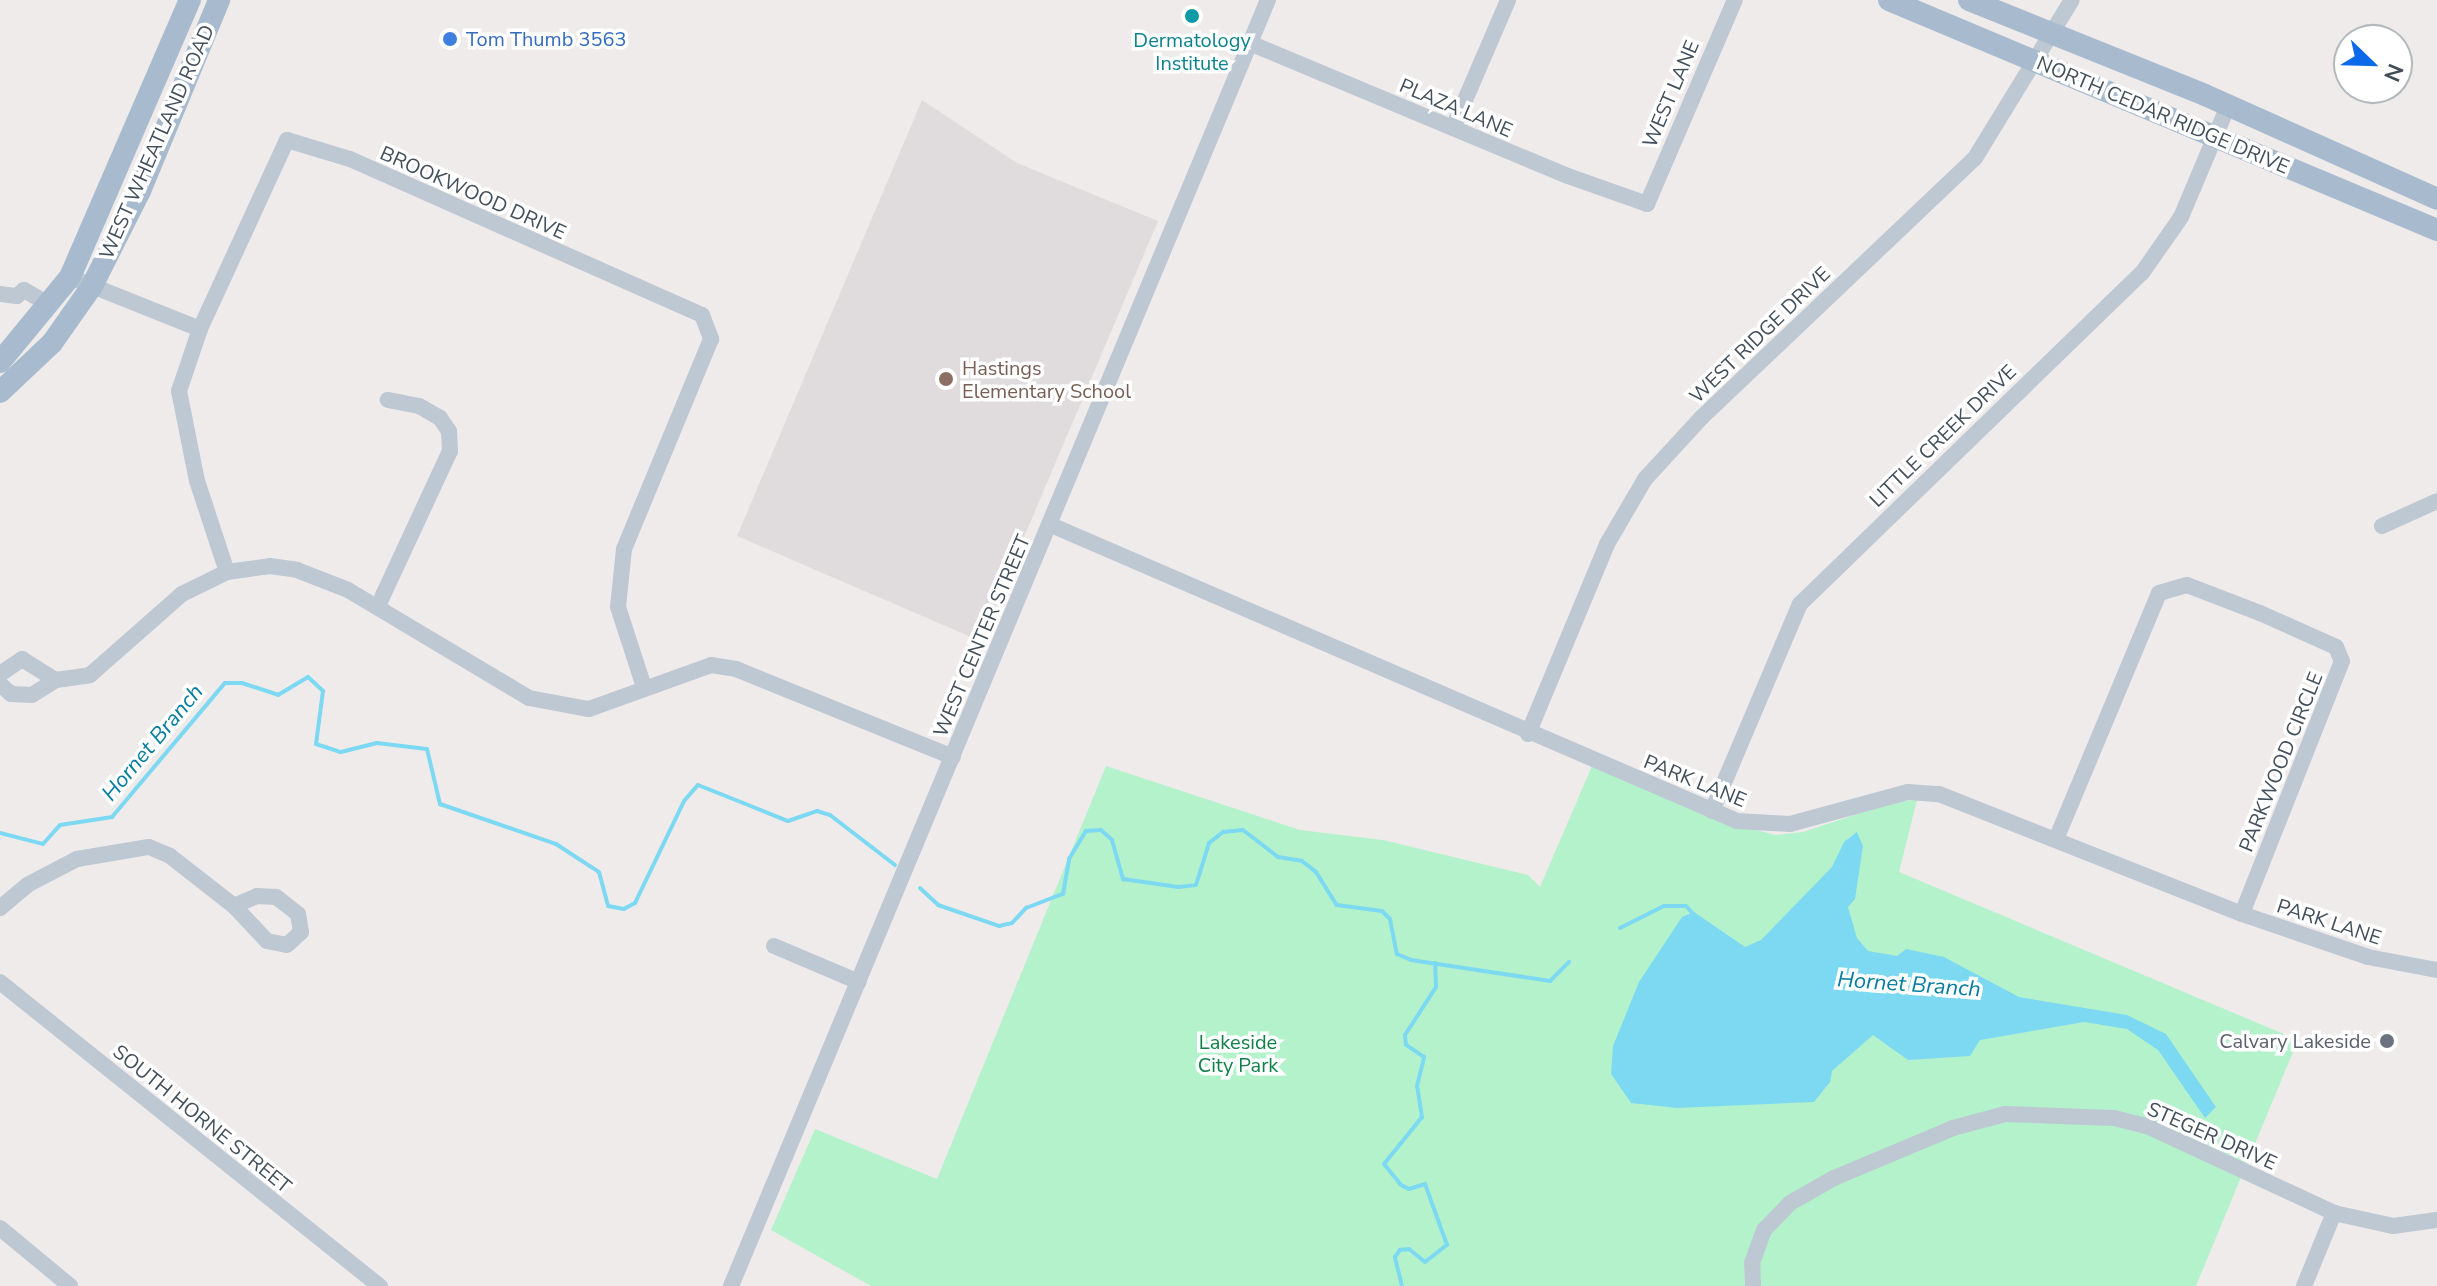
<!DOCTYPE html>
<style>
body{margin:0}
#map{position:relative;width:2437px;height:1286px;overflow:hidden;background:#efebeb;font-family:"Nunito Sans",sans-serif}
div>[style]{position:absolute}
.education>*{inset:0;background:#e0dcdd}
.green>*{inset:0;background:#b4f2cc}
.water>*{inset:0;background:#7dd9f2}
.stream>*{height:4px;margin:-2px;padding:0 2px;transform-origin:2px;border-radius:2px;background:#7dd9f2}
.minor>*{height:16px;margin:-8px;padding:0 8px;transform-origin:8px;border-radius:8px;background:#bdc8d3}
.major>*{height:22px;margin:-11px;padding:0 11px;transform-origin:11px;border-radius:11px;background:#a8bbce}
.dots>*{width:22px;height:22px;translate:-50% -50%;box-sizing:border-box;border:4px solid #fff;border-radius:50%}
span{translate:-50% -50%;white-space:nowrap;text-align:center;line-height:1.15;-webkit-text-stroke:7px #fff;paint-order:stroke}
.shop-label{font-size:20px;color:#366cbe}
.left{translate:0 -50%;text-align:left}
.culture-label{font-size:20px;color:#0d838f}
.street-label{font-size:20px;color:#424f5a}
.education-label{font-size:20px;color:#785e54}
.worship-label{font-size:20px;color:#5b616d}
.right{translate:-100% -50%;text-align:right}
.park-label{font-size:20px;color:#0f8048}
.water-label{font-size:22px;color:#037d9f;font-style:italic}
.north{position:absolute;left:2333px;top:24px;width:80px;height:80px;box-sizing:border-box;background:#fff;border:2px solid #b3b9bd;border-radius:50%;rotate:113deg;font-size:22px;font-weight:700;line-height:32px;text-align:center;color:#424f5a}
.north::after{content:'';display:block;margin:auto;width:28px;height:36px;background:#0a6ae9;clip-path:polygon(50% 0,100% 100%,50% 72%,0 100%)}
</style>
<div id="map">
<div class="education">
<i style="clip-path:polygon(922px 100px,1017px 163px,1158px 221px,980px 641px,737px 536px)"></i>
</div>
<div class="green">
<i style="clip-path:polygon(1106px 766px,1300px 830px,1383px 840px,1528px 875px,1540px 887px,1592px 766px,1708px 817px,1775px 835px,1803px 832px,1894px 802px,1917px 800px,1899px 872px,2298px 1040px,2196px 1286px,871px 1286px,771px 1230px,815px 1129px,937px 1179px)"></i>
</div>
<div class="water">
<i style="clip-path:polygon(1857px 832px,1863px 846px,1855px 899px,1848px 907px,1857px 938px,1868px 951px,1897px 956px,1906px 949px,1944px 957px,2019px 997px,2127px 1015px,2166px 1034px,2216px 1107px,2205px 1118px,2158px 1050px,2127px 1029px,2084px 1022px,1980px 1040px,1970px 1056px,1908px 1060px,1873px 1035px,1832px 1071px,1830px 1082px,1814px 1102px,1677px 1108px,1631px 1103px,1611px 1074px,1613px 1046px,1639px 982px,1682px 917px,1694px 912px,1745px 947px,1761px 940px,1832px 867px,1844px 842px)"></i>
</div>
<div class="stream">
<i style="left:0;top:833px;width:44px;rotate:14.3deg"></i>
<i style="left:43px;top:844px;width:25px;rotate:-48deg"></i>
<i style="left:60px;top:825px;width:53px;rotate:-8.7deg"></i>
<i style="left:112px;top:817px;width:175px;rotate:-49.9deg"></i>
<i style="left:225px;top:683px;width:17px"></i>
<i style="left:242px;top:683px;width:38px;rotate:18deg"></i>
<i style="left:278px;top:695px;width:35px;rotate:-31deg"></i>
<i style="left:308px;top:677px;width:21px;rotate:43deg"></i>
<i style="left:323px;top:691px;width:53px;rotate:97.5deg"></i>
<i style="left:316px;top:744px;width:26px;rotate:18deg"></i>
<i style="left:341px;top:752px;width:37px;rotate:-14deg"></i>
<i style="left:377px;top:743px;width:50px;rotate:6.8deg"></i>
<i style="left:427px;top:749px;width:57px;rotate:76.7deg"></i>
<i style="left:440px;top:804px;width:123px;rotate:19deg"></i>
<i style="left:556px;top:844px;width:51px;rotate:33.1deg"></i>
<i style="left:599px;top:872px;width:35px;rotate:75deg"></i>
<i style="left:608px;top:906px;width:16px;rotate:11deg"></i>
<i style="left:624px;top:909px;width:13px;rotate:-29deg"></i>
<i style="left:635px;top:903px;width:113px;rotate:-64.3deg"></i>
<i style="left:684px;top:801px;width:21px;rotate:-49deg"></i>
<i style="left:698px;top:785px;width:97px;rotate:21.8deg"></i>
<i style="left:788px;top:821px;width:31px;rotate:-19deg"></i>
<i style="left:817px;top:811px;width:14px;rotate:17deg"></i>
<i style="left:830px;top:815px;width:82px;rotate:37.6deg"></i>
<i style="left:920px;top:888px;width:25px;rotate:43deg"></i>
<i style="left:938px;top:905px;width:65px;rotate:19deg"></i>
<i style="left:999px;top:926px;width:13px;rotate:-13deg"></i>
<i style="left:1012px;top:923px;width:21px;rotate:-47deg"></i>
<i style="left:1026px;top:908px;width:40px;rotate:-21deg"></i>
<i style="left:1063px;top:894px;width:36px;rotate:-80deg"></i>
<i style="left:1069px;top:859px;width:33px;rotate:-59deg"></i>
<i style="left:1086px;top:831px;width:15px;rotate:-4deg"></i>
<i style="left:1101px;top:830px;width:15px;rotate:42deg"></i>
<i style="left:1112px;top:840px;width:41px;rotate:74.2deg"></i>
<i style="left:1123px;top:879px;width:56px;rotate:8.3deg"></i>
<i style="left:1178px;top:887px;width:18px;rotate:-6deg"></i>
<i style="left:1196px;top:885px;width:44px;rotate:-72.8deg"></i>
<i style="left:1209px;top:843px;width:18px;rotate:-38deg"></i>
<i style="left:1223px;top:832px;width:20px;rotate:-6deg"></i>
<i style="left:1243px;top:830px;width:44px;rotate:37.6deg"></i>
<i style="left:1278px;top:857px;width:24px;rotate:9deg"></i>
<i style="left:1302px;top:861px;width:18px;rotate:38deg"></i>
<i style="left:1316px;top:872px;width:39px;rotate:58deg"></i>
<i style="left:1337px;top:905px;width:45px;rotate:7.6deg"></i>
<i style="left:1382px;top:911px;width:11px;rotate:45deg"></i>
<i style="left:1390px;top:919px;width:36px;rotate:79deg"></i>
<i style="left:1397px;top:954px;width:15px;rotate:23deg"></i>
<i style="left:1411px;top:960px;width:141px;rotate:8.6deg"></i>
<i style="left:1550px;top:981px;width:27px;rotate:-45deg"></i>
<i style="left:1620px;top:928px;width:49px;rotate:-26.6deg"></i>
<i style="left:1664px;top:906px;width:22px"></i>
<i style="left:1686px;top:906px;width:13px;rotate:48deg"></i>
<i style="left:1402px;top:1286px;width:30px;rotate:-104deg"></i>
<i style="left:1395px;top:1257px;width:9px;rotate:-54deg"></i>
<i style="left:1400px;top:1250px;width:9px;rotate:-6deg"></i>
<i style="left:1409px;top:1249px;width:21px;rotate:39deg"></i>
<i style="left:1425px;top:1262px;width:28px;rotate:-38deg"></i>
<i style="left:1447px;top:1245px;width:65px;rotate:-109.8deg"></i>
<i style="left:1425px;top:1184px;width:17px;rotate:163deg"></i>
<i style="left:1409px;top:1189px;width:9px;rotate:-153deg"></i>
<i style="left:1401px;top:1185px;width:27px;rotate:-129deg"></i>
<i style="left:1384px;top:1164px;width:60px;rotate:-51deg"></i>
<i style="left:1422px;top:1117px;width:31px;rotate:-99deg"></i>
<i style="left:1417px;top:1086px;width:30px;rotate:-76deg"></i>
<i style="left:1424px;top:1057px;width:22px;rotate:-146deg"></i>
<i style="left:1406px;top:1045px;width:10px;rotate:-96deg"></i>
<i style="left:1405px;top:1035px;width:57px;rotate:-57.1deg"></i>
<i style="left:1436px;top:987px;width:24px;rotate:-92deg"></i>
</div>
<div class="minor">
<i style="left:1252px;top:44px;width:342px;rotate:22.7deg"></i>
<i style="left:1568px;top:176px;width:84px;rotate:19.5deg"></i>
<i style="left:1647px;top:204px;width:222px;rotate:-66.7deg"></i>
<i style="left:1453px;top:128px;width:139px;rotate:-66.7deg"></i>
<i style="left:70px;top:277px;width:140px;rotate:21.8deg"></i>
<i style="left:0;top:294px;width:17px;rotate:7deg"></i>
<i style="left:17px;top:296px;width:9px;rotate:-41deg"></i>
<i style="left:24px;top:290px;width:30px;rotate:30deg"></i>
<i style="left:1051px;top:525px;width:747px;rotate:23.34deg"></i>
<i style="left:1737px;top:821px;width:53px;rotate:3.2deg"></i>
<i style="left:1790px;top:824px;width:122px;rotate:-15.2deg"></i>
<i style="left:1908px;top:792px;width:31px;rotate:4deg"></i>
<i style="left:1939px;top:794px;width:326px;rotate:21.6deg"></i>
<i style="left:2242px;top:914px;width:133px;rotate:18.8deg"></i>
<i style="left:2368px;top:957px;width:70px;rotate:10.7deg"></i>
<i style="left:2382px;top:526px;width:60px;rotate:-24.4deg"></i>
<i style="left:227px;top:572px;width:96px;rotate:-108.2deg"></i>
<i style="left:197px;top:481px;width:92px;rotate:-101.3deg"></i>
<i style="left:179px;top:391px;width:65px;rotate:-71.3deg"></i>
<i style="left:200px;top:329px;width:208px;rotate:-65.3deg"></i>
<i style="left:287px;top:140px;width:66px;rotate:16.8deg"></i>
<i style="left:350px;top:159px;width:385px;rotate:23.9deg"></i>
<i style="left:702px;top:315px;width:26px;rotate:69deg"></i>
<i style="left:711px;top:339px;width:227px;rotate:112.5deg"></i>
<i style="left:624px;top:549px;width:58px;rotate:95.9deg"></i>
<i style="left:618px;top:607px;width:84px;rotate:72deg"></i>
<i style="left:378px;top:606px;width:171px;rotate:-65.1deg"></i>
<i style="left:450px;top:451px;width:20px;rotate:-93deg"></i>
<i style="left:449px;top:431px;width:16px;rotate:-125deg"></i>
<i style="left:440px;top:418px;width:24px;rotate:-150deg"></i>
<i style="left:419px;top:406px;width:32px;rotate:-169deg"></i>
<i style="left:0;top:674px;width:27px;rotate:-34deg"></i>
<i style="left:22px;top:659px;width:40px;rotate:32deg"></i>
<i style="left:56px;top:680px;width:28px;rotate:148deg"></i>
<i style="left:32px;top:695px;width:21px;rotate:-177deg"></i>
<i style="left:11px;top:694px;width:15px;rotate:-138deg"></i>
<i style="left:56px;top:680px;width:34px;rotate:-8deg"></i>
<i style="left:90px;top:675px;width:123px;rotate:-41.4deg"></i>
<i style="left:182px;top:594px;width:50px;rotate:-26.1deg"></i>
<i style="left:227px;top:572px;width:43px;rotate:-7.9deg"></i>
<i style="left:270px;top:566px;width:27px;rotate:8deg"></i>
<i style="left:297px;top:570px;width:55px;rotate:21.4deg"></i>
<i style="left:348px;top:590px;width:211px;rotate:30.8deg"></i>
<i style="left:529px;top:698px;width:61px;rotate:10.4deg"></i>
<i style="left:589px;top:709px;width:130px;rotate:-19.8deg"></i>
<i style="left:711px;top:665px;width:25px;rotate:9deg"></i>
<i style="left:736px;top:669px;width:234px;rotate:22.1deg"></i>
<i style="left:1528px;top:734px;width:206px;rotate:-67.4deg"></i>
<i style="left:1607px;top:544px;width:75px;rotate:-59.7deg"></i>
<i style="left:1645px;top:479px;width:83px;rotate:-47.4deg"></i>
<i style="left:1701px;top:418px;width:378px;rotate:-43.5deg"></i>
<i style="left:1975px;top:158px;width:185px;rotate:-58.5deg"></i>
<i style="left:1712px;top:811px;width:225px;rotate:-67deg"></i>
<i style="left:1800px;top:604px;width:476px;rotate:-44.1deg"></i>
<i style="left:2142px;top:273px;width:68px;rotate:-55.1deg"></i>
<i style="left:2181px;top:217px;width:121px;rotate:-67.1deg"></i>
<i style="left:2057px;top:837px;width:264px;rotate:-67.3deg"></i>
<i style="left:2159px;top:593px;width:29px;rotate:-16deg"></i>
<i style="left:2187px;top:585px;width:78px;rotate:21deg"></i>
<i style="left:2260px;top:613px;width:83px;rotate:24.1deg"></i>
<i style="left:2336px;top:647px;width:15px;rotate:67deg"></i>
<i style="left:2342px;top:661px;width:272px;rotate:111.6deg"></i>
<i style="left:0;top:908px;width:35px;rotate:-40deg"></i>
<i style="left:27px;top:885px;width:56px;rotate:-27.5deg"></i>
<i style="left:77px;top:859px;width:73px;rotate:-9.5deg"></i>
<i style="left:149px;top:847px;width:23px;rotate:23deg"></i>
<i style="left:170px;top:856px;width:81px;rotate:38deg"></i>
<i style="left:234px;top:906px;width:48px;rotate:46.7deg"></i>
<i style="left:267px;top:941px;width:20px;rotate:11deg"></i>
<i style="left:287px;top:945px;width:19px;rotate:-43deg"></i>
<i style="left:301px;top:932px;width:18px;rotate:-99deg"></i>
<i style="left:298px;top:914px;width:28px;rotate:-142deg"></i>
<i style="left:276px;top:897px;width:19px;rotate:-177deg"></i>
<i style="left:257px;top:896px;width:25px;rotate:157deg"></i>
<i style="left:774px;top:946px;width:92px;rotate:23deg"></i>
<i style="left:0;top:982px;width:487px;rotate:38.7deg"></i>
<i style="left:0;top:1228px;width:91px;rotate:39.6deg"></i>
<i style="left:731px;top:1286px;width:1394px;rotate:-67.34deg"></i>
<i style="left:1753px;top:1286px;width:23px;rotate:-92deg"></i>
<i style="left:1752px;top:1263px;width:35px;rotate:-70deg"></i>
<i style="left:1764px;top:1230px;width:37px;rotate:-46deg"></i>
<i style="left:1790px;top:1203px;width:51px;rotate:-29.6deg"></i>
<i style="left:1834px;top:1178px;width:129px;rotate:-22.8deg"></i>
<i style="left:1953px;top:1128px;width:54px;rotate:-15.1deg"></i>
<i style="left:2005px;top:1114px;width:109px;rotate:2.1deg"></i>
<i style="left:2114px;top:1118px;width:34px;rotate:14deg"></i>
<i style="left:2147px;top:1126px;width:206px;rotate:24.9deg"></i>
<i style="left:2334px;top:1213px;width:60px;rotate:12.4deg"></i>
<i style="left:2393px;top:1226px;width:44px;rotate:-7.8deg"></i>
<i style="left:2304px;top:1286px;width:79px;rotate:-67.7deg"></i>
</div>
<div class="major">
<i style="left:1889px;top:0;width:594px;rotate:22.77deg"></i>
<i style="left:1969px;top:0;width:254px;rotate:21.9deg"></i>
<i style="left:2205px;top:95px;width:254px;rotate:24.1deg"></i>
<i style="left:0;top:362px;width:110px;rotate:-50.5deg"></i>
<i style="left:70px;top:277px;width:302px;rotate:-66.6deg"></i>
<i style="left:0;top:392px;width:71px;rotate:-43.3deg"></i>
<i style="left:52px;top:343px;width:70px;rotate:-54.9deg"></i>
<i style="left:92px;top:286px;width:106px;rotate:-63.2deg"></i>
<i style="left:140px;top:191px;width:207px;rotate:-67.5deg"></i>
</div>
<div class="dots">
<i style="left:1192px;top:16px;background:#0f9aa8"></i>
<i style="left:450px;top:39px;background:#3f7fe0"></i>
<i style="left:946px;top:379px;background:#8d6e63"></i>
<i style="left:2387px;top:1041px;background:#6b7280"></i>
</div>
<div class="shop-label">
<span class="left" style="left:466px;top:39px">Tom Thumb 3563</span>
</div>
<div class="culture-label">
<span style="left:1192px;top:52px">Dermatology<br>Institute</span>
</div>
<div class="street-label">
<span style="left:1671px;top:94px;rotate:-67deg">WEST LANE</span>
<span style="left:1456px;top:108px;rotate:23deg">PLAZA LANE</span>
<span style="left:2163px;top:115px;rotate:23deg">NORTH CEDAR RIDGE DRIVE</span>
<span style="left:157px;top:142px;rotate:-66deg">WEST WHEATLAND ROAD</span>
<span style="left:473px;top:193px;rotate:24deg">BROOKWOOD DRIVE</span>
<span style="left:1760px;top:335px;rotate:-44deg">WEST RIDGE DRIVE</span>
<span style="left:1943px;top:436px;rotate:-44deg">LITTLE CREEK DRIVE</span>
<span style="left:982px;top:636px;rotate:-67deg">WEST CENTER STREET</span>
<span style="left:2281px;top:762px;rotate:-68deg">PARKWOOD CIRCLE</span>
<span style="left:1695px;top:781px;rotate:22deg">PARK LANE</span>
<span style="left:2329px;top:922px;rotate:18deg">PARK LANE</span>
<span style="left:202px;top:1119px;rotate:39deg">SOUTH HORNE STREET</span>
<span style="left:2212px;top:1136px;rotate:24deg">STEGER DRIVE</span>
</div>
<div class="education-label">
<span class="left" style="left:962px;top:380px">Hastings<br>Elementary School</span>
</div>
<div class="worship-label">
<span class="right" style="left:2371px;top:1041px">Calvary Lakeside</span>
</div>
<div class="park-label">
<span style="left:1238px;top:1054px">Lakeside<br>City Park</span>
</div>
<div class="water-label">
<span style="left:153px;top:743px;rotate:-50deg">Hornet Branch</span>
<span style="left:1909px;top:985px;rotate:4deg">Hornet Branch</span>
</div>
<div class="north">N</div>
</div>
